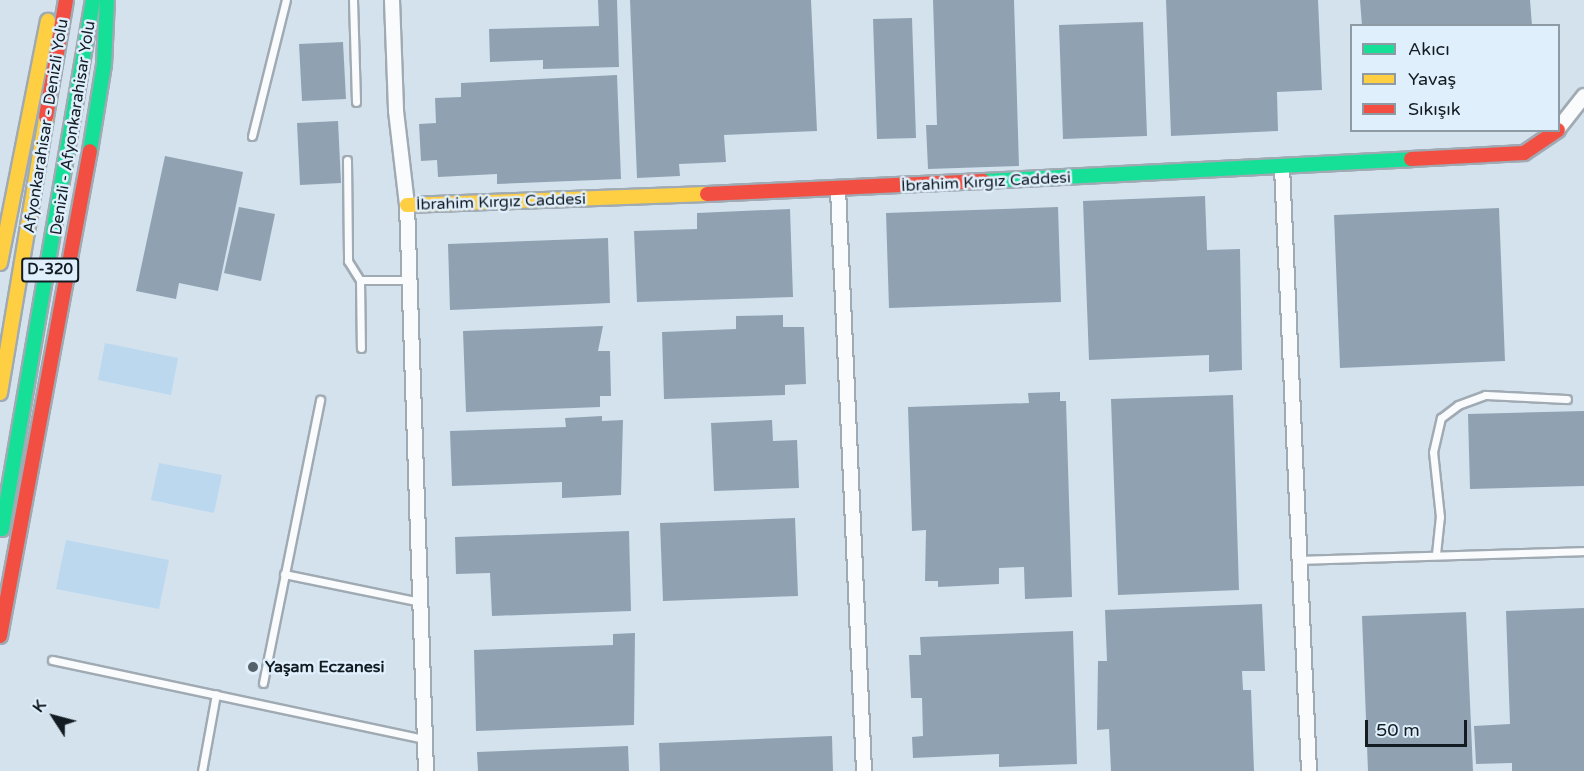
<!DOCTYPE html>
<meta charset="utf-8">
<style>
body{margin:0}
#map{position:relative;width:1584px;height:771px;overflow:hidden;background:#d4e2ee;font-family:"Varela Round",sans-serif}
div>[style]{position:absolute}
.green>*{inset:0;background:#bbd8ef}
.building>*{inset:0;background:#90a2b1}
.roads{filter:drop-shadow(2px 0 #a0aab3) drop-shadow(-2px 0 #a0aab3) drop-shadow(0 2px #a0aab3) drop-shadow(0 -2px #a0aab3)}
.lane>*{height:7px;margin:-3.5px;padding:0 3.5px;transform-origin:3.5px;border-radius:3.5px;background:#f9fbfc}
.street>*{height:14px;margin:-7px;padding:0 7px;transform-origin:7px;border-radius:7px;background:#f9fbfc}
.fast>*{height:14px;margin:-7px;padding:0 7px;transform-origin:7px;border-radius:7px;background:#16e098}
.slow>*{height:14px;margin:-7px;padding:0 7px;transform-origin:7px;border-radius:7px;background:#ffcf43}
.jam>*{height:14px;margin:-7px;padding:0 7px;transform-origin:7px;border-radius:7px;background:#f24e42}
.dots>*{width:16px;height:16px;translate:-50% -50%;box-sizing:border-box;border:3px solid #e0effc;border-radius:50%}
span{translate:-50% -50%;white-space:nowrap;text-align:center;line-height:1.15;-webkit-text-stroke:5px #e0effc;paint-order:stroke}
.shield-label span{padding:2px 4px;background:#e0effc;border:2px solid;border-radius:4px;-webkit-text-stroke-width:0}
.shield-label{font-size:15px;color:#131c23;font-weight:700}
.street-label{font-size:16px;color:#131c23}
.poi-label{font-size:16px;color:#131c23;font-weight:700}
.left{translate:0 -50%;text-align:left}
.legend{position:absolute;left:1350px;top:24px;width:210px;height:108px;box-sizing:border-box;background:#e0effc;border:2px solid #8e9ba5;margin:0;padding:8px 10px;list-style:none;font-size:18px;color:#131c23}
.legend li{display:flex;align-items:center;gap:12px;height:30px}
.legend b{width:30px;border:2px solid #8e9ba5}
.north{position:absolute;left:24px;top:687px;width:60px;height:60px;-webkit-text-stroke:4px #e0effc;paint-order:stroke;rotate:306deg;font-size:16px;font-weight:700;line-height:24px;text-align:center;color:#131c23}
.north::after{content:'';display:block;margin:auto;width:21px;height:27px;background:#131c23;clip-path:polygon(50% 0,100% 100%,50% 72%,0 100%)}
.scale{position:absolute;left:1365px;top:720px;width:102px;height:27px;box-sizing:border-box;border:3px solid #131c23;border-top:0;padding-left:8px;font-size:18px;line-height:21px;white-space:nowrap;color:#131c23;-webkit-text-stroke:4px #e0effc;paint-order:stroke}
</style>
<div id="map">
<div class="green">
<i style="clip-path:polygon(105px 343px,178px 358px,171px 395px,98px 380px)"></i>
<i style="clip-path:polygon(159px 463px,222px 475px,214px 513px,151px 500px)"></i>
<i style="clip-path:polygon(66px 540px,169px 560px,159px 609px,56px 589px)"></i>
</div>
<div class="building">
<i style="clip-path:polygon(598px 0,617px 0,619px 67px,543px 69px,543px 60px,490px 62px,489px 29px,599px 26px)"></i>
<i style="clip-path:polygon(630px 0,811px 0,817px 131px,724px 135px,726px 162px,679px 164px,680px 176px,637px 178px)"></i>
<i style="clip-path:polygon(933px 0,1014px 0,1019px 166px,928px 169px,926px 125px,937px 125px)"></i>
<i style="clip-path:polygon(1166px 0,1318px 0,1322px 90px,1277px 92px,1278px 131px,1171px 136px)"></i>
<i style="clip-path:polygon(1360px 0,1530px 0,1532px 26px,1362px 26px)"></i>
<i style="clip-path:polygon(912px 18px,916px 138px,877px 139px,873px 19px)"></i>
<i style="clip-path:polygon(1143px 22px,1147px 136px,1063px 139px,1059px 25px)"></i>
<i style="clip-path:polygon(343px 42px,346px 99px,302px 101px,299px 44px)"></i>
<i style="clip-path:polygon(617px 75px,621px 179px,497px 184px,497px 174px,438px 177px,437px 160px,421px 161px,419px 124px,436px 123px,435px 98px,461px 97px,461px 83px)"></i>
<i style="clip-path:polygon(338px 121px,341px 183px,300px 185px,297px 123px)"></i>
<i style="clip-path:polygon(165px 156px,243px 172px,218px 291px,179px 283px,176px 299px,136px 291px)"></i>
<i style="clip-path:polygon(1205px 196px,1207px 250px,1240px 249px,1242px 370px,1209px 372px,1209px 355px,1089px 360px,1083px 201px)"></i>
<i style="clip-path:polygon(239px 207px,275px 214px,261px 281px,224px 273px)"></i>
<i style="clip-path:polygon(1058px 207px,1061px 302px,889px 308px,886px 213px)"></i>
<i style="clip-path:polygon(1499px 208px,1505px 361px,1340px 368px,1334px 215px)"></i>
<i style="clip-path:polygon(790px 209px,793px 297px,637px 302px,634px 231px,697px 229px,697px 213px)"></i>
<i style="clip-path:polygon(608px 238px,610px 303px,450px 310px,448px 244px)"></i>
<i style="clip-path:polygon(783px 315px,783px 327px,804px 327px,806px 384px,785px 385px,785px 395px,664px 399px,662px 332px,736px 329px,736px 316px)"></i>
<i style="clip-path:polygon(603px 326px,598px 351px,610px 351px,611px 396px,600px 396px,600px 407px,466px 412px,463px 331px)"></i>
<i style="clip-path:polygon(1060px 392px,1060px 401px,1066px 401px,1072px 597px,1025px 599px,1024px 567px,999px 568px,999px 584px,938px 587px,938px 581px,925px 581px,926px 530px,912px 531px,908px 407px,1029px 403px,1028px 393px)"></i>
<i style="clip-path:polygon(1233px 395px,1239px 590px,1118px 595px,1111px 399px)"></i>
<i style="clip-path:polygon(1584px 411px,1584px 486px,1470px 489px,1468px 414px)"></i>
<i style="clip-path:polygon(602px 416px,602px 421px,623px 420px,621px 495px,562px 498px,562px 482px,452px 486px,450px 431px,566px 427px,565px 418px)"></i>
<i style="clip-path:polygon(772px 420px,773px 441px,797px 440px,799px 488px,714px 491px,711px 423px)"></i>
<i style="clip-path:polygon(795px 518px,798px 596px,663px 601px,660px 523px)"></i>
<i style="clip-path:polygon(629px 531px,631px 611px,492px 616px,490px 573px,456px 574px,455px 537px)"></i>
<i style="clip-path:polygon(1262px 604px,1265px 671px,1242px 671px,1243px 690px,1251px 690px,1254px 771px,1111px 771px,1109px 729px,1097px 730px,1098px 661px,1107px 661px,1105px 610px)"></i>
<i style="clip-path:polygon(1584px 608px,1584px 771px,1512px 771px,1512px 763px,1476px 764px,1474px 726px,1510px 724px,1506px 611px)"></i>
<i style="clip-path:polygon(1466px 612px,1473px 771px,1368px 771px,1362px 616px)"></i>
<i style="clip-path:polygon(1073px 631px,1077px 764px,999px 767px,999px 754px,913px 758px,912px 737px,923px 736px,922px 698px,911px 698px,909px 655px,921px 655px,920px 637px)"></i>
<i style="clip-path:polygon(635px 633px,634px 725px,476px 731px,474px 650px,613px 645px,613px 634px)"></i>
<i style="clip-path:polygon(832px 736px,833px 771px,660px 771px,659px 743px)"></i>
<i style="clip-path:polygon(628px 746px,629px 771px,478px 771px,477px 752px)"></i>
</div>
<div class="roads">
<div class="lane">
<i style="left:353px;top:0;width:102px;rotate:88.3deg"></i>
<i style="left:252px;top:136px;width:140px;rotate:-76deg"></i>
<i style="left:347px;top:160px;width:101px;rotate:89.4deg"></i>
<i style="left:348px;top:261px;width:22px;rotate:58deg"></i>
<i style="left:360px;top:280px;width:68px;rotate:89.2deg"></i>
<i style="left:360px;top:280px;width:49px"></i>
<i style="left:1436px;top:554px;width:37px;rotate:-84deg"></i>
<i style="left:1440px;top:517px;width:65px;rotate:-96.1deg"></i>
<i style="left:1433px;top:452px;width:35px;rotate:-77deg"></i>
<i style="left:1441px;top:418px;width:21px;rotate:-37deg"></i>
<i style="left:1458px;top:405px;width:29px;rotate:-20deg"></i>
<i style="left:1485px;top:395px;width:82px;rotate:2.8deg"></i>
<i style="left:1300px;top:560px;width:284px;rotate:-1.8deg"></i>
<i style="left:284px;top:574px;width:139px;rotate:11.6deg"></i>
<i style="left:52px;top:660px;width:381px;rotate:12deg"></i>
<i style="left:263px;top:683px;width:289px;rotate:-78.6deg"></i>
<i style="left:202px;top:771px;width:78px;rotate:-79.7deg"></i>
</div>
<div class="street">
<i style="left:392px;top:0;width:111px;rotate:87.9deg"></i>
<i style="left:396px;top:111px;width:95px;rotate:83.3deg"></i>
<i style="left:407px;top:205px;width:566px;rotate:88.08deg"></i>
<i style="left:1558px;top:129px;width:42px;rotate:-51.8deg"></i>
<i style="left:1282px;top:167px;width:605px;rotate:87.44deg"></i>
<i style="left:838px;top:189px;width:583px;rotate:87.44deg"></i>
</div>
<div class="fast">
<i style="left:90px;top:151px;width:87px;rotate:-80.8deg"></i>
<i style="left:104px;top:65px;width:65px;rotate:-87.4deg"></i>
<i style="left:984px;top:181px;width:428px;rotate:-2.9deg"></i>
<i style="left:2px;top:529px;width:537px;rotate:-80.24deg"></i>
</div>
<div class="slow">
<i style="left:407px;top:205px;width:300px;rotate:-2.1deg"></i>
<i style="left:0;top:263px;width:247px;rotate:-78.8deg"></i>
<i style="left:0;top:393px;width:280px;rotate:-80.5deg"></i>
</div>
<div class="jam">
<i style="left:46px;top:117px;width:119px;rotate:-80.3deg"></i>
<i style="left:1411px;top:159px;width:113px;rotate:-3deg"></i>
<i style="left:1524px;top:153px;width:41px;rotate:-34.1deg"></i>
<i style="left:707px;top:194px;width:277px;rotate:-2.7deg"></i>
<i style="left:0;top:636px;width:493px;rotate:-79.5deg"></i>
</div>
</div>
<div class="dots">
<i style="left:253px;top:667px;background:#57616a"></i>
</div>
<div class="shield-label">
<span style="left:50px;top:270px">D-320</span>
</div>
<div class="street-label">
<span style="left:46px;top:126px;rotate:-81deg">Afyonkarahisar - Denizli Yolu</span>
<span style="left:73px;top:128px;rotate:-81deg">Denizli - Afyonkarahisar Yolu</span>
<span style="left:986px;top:182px;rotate:-3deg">İbrahim Kırgız Caddesi</span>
<span style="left:501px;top:202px;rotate:-2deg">İbrahim Kırgız Caddesi</span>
</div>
<div class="poi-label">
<span class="left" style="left:265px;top:667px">Yaşam Eczanesi</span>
</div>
<ul class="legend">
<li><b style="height:8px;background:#16e098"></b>Akıcı</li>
<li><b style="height:8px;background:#ffcf43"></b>Yavaş</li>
<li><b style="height:8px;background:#f24e42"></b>Sıkışık</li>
</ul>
<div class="north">K</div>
<div class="scale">50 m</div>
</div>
